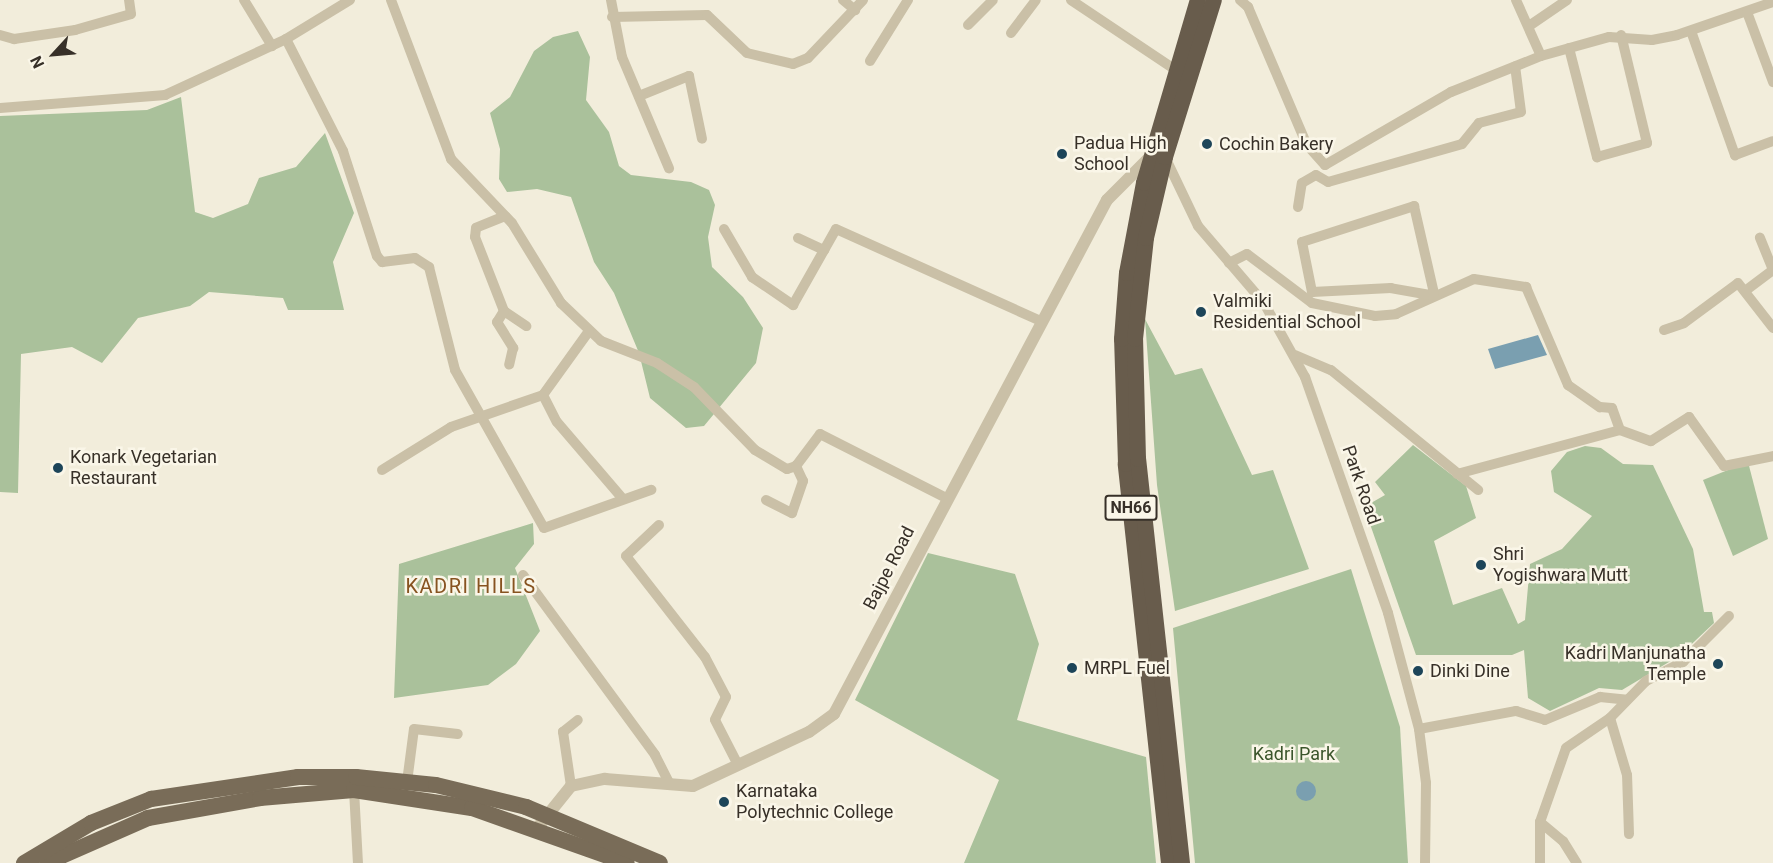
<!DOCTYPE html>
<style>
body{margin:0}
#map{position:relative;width:1773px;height:863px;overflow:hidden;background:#f2eddb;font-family:Roboto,sans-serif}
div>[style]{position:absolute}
.green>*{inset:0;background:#aac19b}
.water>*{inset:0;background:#7a9fb0}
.round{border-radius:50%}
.minor>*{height:10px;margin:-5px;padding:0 5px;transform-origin:5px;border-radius:5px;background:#cac0a7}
.tertiary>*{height:12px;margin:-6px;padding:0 6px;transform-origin:6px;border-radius:6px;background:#cac0a7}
.primary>*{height:16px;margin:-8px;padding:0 8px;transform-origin:8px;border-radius:8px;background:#796c58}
.trunk>*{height:16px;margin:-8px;padding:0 8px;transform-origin:8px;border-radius:8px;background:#685c4c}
.dots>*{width:16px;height:16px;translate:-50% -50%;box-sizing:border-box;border:3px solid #faf6e8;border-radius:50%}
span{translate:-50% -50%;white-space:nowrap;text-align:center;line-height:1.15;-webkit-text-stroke:5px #faf6e8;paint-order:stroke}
.shield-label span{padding:2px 4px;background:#faf6e8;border:2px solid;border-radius:4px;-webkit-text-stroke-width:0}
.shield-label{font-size:16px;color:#373028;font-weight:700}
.poi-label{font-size:18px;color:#373028}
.left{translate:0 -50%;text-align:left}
.right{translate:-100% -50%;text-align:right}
.street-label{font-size:18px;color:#373028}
.park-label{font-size:18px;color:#3b552b}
.neighbourhood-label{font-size:20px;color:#875320;letter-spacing:1.5px}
.north{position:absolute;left:24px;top:24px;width:60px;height:60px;-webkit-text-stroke:4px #faf6e8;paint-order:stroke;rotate:244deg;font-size:16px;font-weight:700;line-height:24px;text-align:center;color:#373028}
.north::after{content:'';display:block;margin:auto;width:21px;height:27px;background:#373028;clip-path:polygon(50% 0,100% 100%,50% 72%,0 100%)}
</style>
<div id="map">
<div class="green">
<i style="clip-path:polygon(578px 31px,590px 57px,586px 100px,609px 132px,619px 166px,631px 175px,691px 182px,709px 190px,715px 205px,708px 237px,712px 267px,743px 297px,763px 328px,756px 363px,704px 426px,686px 428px,650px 398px,639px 353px,614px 293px,594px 262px,571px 197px,537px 189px,507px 192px,499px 179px,500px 149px,490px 113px,510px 97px,534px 51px,553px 37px)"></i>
<i style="clip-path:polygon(181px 97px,195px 212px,213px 218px,248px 204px,259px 178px,296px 167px,325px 133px,354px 213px,333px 262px,344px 310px,288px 310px,283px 298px,209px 292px,190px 306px,138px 318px,102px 363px,72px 347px,21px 354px,18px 493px,0 492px,0 116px,147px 110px)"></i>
<i style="clip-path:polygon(1145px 319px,1175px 375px,1202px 368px,1252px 475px,1273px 470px,1309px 569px,1175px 611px,1157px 485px)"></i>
<i style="clip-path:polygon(1413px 445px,1466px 486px,1476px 518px,1434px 541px,1453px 605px,1502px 588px,1518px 624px,1525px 620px,1530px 564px,1562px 549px,1592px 516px,1554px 492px,1551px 471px,1567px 452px,1585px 446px,1601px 448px,1623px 464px,1653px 465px,1693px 549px,1704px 612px,1712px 612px,1714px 623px,1679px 656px,1622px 690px,1599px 688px,1550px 711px,1528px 698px,1524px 650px,1512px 655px,1416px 655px,1364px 507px,1385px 495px,1375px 482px)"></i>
<i style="clip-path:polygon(1748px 462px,1768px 539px,1733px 556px,1703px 480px)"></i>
<i style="clip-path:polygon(533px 523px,534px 544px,515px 568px,540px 631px,516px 664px,488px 685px,394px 698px,399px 564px)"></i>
<i style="clip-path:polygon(928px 553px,1015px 574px,1039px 644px,1017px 720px,1146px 757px,1156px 863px,964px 863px,999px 780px,855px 700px)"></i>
<i style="clip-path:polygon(1351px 569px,1400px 727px,1408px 863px,1195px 863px,1173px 628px)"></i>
</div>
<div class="water">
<i style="clip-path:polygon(1538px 335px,1547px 355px,1495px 369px,1488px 349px)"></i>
<i class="round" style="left:1296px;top:781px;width:20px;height:20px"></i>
</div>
<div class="minor">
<i style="left:244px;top:0;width:54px;rotate:58.7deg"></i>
<i style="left:391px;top:0;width:170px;rotate:69.3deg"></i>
<i style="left:451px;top:159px;width:88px;rotate:46.4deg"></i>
<i style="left:512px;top:223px;width:94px;rotate:58.5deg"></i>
<i style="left:561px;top:303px;width:55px;rotate:43.5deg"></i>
<i style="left:601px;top:341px;width:60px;rotate:21.4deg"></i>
<i style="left:657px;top:363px;width:44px;rotate:33deg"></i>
<i style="left:694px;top:387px;width:88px;rotate:45.9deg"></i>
<i style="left:755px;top:450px;width:37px;rotate:31deg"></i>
<i style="left:787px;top:469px;width:9px;rotate:-18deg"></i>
<i style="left:611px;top:0;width:58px;rotate:79.1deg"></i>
<i style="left:622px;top:57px;width:121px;rotate:67.1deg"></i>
<i style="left:843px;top:0;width:16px;rotate:40deg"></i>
<i style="left:1071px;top:0;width:128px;rotate:33.8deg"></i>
<i style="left:1240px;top:0;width:11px;rotate:41deg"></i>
<i style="left:1248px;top:7px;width:150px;rotate:66.9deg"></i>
<i style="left:1307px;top:145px;width:27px;rotate:48deg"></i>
<i style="left:1325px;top:165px;width:146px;rotate:-30.1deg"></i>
<i style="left:1451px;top:92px;width:97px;rotate:-21.8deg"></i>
<i style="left:1516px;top:0;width:61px;rotate:65.9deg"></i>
<i style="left:1541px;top:56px;width:71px;rotate:-15.6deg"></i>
<i style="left:1609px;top:37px;width:43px;rotate:4deg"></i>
<i style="left:1652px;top:40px;width:25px;rotate:-11deg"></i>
<i style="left:1677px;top:35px;width:102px;rotate:-19deg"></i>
<i style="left:1747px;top:12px;width:75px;rotate:69.6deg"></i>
<i style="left:612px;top:17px;width:95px;rotate:-1.2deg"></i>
<i style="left:707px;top:15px;width:55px;rotate:43.5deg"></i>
<i style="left:747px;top:53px;width:47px;rotate:13.4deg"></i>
<i style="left:793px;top:64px;width:16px;rotate:-22deg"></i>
<i style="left:808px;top:58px;width:80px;rotate:-46.5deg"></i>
<i style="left:968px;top:25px;width:35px;rotate:-45deg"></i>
<i style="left:1529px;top:26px;width:46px;rotate:-34.4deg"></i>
<i style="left:1691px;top:31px;width:132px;rotate:70.5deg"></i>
<i style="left:1735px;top:155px;width:40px;rotate:-20.2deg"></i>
<i style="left:1011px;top:33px;width:41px;rotate:-52.9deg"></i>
<i style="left:0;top:35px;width:15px;rotate:16deg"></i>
<i style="left:14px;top:39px;width:62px;rotate:-8.4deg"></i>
<i style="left:75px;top:30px;width:58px;rotate:-15.9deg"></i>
<i style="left:131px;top:14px;width:14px;rotate:-98deg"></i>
<i style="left:286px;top:39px;width:126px;rotate:63deg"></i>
<i style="left:343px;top:151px;width:110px;rotate:72.1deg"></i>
<i style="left:377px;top:256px;width:8px;rotate:50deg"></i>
<i style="left:382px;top:262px;width:33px;rotate:-7deg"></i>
<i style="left:415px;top:258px;width:17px;rotate:33deg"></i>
<i style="left:429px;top:267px;width:106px;rotate:75.8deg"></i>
<i style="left:455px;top:370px;width:181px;rotate:60.6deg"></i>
<i style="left:544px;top:528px;width:114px;rotate:-19.6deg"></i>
<i style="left:1569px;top:48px;width:113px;rotate:75.6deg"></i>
<i style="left:1597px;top:157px;width:52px;rotate:-15.6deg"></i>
<i style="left:1647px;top:143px;width:111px;rotate:-103.5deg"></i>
<i style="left:870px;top:61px;width:72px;rotate:-58.1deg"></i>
<i style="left:639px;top:96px;width:54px;rotate:-21.8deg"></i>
<i style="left:689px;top:76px;width:64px;rotate:78.3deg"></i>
<i style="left:0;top:108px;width:166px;rotate:-4.5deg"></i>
<i style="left:165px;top:95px;width:133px;rotate:-24.8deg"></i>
<i style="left:286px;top:39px;width:75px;rotate:-31.4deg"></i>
<i style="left:1165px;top:157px;width:76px;rotate:64.4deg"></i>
<i style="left:1198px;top:226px;width:101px;rotate:49.4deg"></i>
<i style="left:1264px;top:303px;width:85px;rotate:61deg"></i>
<i style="left:1305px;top:377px;width:250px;rotate:70.6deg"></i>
<i style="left:1388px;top:613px;width:120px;rotate:75deg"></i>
<i style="left:1419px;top:729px;width:54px;rotate:82.6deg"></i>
<i style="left:1426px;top:783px;width:80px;rotate:90.7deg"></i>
<i style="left:1298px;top:207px;width:24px;rotate:-81deg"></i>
<i style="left:1302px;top:183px;width:16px;rotate:-30deg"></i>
<i style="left:1316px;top:175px;width:14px;rotate:30deg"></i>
<i style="left:1328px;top:182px;width:139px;rotate:-15.8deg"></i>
<i style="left:1462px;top:144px;width:27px;rotate:-51deg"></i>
<i style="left:1479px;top:123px;width:43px;rotate:-14.7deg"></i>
<i style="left:1521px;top:112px;width:46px;rotate:-97.4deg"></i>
<i style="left:505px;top:216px;width:31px;rotate:158deg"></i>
<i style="left:476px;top:228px;width:9px;rotate:96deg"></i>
<i style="left:475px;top:237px;width:79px;rotate:68.6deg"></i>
<i style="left:504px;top:311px;width:27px;rotate:34deg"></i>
<i style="left:724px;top:229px;width:56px;rotate:59.7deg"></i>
<i style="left:752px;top:277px;width:50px;rotate:34.3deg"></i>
<i style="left:793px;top:305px;width:87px;rotate:-60.5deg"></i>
<i style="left:836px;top:229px;width:225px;rotate:24.2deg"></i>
<i style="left:798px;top:238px;width:29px;rotate:25deg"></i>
<i style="left:1229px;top:263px;width:20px;rotate:-27deg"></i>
<i style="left:1247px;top:254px;width:81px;rotate:37deg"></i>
<i style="left:1312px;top:303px;width:64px;rotate:11.7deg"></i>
<i style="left:1375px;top:316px;width:21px;rotate:-5deg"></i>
<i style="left:1396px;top:314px;width:85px;rotate:-24.2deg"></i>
<i style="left:1474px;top:279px;width:53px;rotate:8.7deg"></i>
<i style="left:1526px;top:287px;width:107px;rotate:66.8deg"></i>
<i style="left:1568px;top:385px;width:39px;rotate:35deg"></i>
<i style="left:1600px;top:407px;width:12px;rotate:5deg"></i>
<i style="left:1612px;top:408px;width:23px;rotate:70deg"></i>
<i style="left:1620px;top:430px;width:33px;rotate:20deg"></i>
<i style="left:1651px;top:441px;width:45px;rotate:-32.3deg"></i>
<i style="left:1689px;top:417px;width:60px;rotate:54.5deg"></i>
<i style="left:1724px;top:466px;width:50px;rotate:-11.5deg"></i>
<i style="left:1745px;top:291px;width:35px;rotate:-37deg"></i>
<i style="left:1773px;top:270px;width:35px;rotate:-112deg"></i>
<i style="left:1430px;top:295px;width:40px;rotate:-170deg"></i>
<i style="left:1391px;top:288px;width:79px;rotate:177.1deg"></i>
<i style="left:1312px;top:292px;width:51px;rotate:-101.3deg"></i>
<i style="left:1302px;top:242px;width:118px;rotate:-17.8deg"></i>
<i style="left:1414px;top:206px;width:89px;rotate:77.1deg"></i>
<i style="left:504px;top:311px;width:13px;rotate:122deg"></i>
<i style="left:497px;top:322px;width:31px;rotate:58deg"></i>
<i style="left:513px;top:348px;width:17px;rotate:103deg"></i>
<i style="left:1664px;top:330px;width:21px;rotate:-19deg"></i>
<i style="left:1684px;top:323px;width:67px;rotate:-36.5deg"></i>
<i style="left:1738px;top:283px;width:57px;rotate:52.1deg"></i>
<i style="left:589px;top:331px;width:79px;rotate:125.7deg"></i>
<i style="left:543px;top:395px;width:30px;rotate:63deg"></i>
<i style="left:557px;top:422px;width:101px;rotate:49.4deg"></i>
<i style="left:1295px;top:355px;width:39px;rotate:23deg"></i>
<i style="left:1331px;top:370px;width:190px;rotate:39.2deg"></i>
<i style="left:382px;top:470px;width:81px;rotate:-31.9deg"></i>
<i style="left:451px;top:427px;width:97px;rotate:-19.2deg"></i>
<i style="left:1457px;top:474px;width:169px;rotate:-15.1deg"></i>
<i style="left:766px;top:500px;width:29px;rotate:27deg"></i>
<i style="left:792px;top:513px;width:34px;rotate:-71deg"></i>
<i style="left:803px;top:481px;width:17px;rotate:-115deg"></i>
<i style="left:796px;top:466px;width:40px;rotate:-53deg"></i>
<i style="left:820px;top:434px;width:141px;rotate:26.9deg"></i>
<i style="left:659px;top:525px;width:45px;rotate:136.8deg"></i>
<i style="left:626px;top:556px;width:128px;rotate:52deg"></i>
<i style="left:705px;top:657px;width:45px;rotate:62.3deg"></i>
<i style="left:726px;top:697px;width:25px;rotate:116deg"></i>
<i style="left:715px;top:720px;width:51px;rotate:62.9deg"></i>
<i style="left:523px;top:575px;width:223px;rotate:53.7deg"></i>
<i style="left:655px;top:755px;width:33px;rotate:63deg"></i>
<i style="left:1419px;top:729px;width:99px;rotate:-10.5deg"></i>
<i style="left:1516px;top:711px;width:30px;rotate:17deg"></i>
<i style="left:1545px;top:720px;width:60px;rotate:-22.7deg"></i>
<i style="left:1600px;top:697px;width:27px;rotate:6deg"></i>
<i style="left:407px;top:782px;width:53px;rotate:-82.5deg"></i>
<i style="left:414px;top:729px;width:44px;rotate:6.5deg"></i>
<i style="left:571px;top:786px;width:55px;rotate:-98.4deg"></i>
<i style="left:563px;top:732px;width:19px;rotate:-39deg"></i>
<i style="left:354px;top:790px;width:73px;rotate:86.9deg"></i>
<i style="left:1540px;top:822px;width:30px;rotate:40deg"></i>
<i style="left:1563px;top:841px;width:26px;rotate:58deg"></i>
<i style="left:1629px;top:834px;width:59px;rotate:-91.9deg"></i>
<i style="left:1627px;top:775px;width:59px;rotate:-106.6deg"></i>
<i style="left:1610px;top:718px;width:52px;rotate:-45.8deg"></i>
<i style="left:1646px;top:681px;width:42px;rotate:-27.2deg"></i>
<i style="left:1683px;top:662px;width:65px;rotate:-45deg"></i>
<i style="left:1540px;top:863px;width:41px;rotate:-90deg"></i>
<i style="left:1540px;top:822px;width:78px;rotate:-70.6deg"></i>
<i style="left:1566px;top:748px;width:53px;rotate:-34.3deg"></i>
</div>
<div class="tertiary">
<i style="left:538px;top:827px;width:53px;rotate:-51.2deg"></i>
<i style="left:571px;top:786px;width:35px;rotate:-12deg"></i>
<i style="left:605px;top:779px;width:88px;rotate:4.5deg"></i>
<i style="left:693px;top:786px;width:128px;rotate:-25deg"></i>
<i style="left:809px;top:732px;width:31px;rotate:-36deg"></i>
<i style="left:834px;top:714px;width:582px;rotate:-62.03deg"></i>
<i style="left:1107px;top:200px;width:65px;rotate:-45deg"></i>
</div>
<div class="primary">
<i style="left:48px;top:862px;width:109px;rotate:-23.7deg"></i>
<i style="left:148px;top:818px;width:114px;rotate:-10.1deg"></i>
<i style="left:260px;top:798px;width:94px;rotate:-4.9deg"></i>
<i style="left:354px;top:790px;width:119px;rotate:8.7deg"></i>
<i style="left:472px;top:808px;width:164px;rotate:19.5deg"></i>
<i style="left:24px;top:863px;width:78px;rotate:-30.8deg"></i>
<i style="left:91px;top:823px;width:65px;rotate:-21.8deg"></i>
<i style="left:151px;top:799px;width:149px;rotate:-8.5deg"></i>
<i style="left:298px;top:777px;width:58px"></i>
<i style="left:356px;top:777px;width:80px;rotate:5.7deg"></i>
<i style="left:436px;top:785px;width:93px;rotate:13.7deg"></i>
<i style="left:526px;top:807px;width:145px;rotate:22.7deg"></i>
</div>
<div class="trunk">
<i style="left:1169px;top:863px;width:401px;rotate:-96.2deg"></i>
<i style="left:1126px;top:464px;width:125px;rotate:-91.8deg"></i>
<i style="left:1122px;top:339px;width:66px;rotate:-85.7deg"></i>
<i style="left:1127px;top:273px;width:92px;rotate:-79.3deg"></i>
<i style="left:1144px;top:183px;width:191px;rotate:-73.6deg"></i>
<i style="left:1182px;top:863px;width:406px;rotate:-96.2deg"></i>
<i style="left:1138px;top:459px;width:120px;rotate:-91.4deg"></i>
<i style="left:1135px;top:339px;width:102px;rotate:-83.8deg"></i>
<i style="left:1146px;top:238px;width:83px;rotate:-76.8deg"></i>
<i style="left:1165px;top:157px;width:164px;rotate:-72.7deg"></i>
</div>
<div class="dots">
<i style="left:1207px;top:144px;background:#1d4559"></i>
<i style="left:1062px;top:154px;background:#1d4559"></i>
<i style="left:1201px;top:312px;background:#1d4559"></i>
<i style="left:58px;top:468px;background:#1d4559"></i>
<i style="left:1481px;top:565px;background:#1d4559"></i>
<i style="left:1718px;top:664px;background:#1d4559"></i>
<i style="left:1072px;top:668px;background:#1d4559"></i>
<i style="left:1418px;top:671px;background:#1d4559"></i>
<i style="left:724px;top:802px;background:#1d4559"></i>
</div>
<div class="shield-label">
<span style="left:1131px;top:508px">NH66</span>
</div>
<div class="poi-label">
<span class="left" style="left:1074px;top:154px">Padua High<br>School</span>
<span class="left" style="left:1219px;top:144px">Cochin Bakery</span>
<span class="left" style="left:1213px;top:312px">Valmiki<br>Residential School</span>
<span class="left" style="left:70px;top:468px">Konark Vegetarian<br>Restaurant</span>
<span class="left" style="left:1493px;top:565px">Shri<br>Yogishwara Mutt</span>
<span class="right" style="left:1706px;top:664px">Kadri Manjunatha<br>Temple</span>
<span class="left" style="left:1084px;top:668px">MRPL Fuel</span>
<span class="left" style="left:1430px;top:671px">Dinki Dine</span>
<span class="left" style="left:736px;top:802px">Karnataka<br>Polytechnic College</span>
</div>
<div class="street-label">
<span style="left:1361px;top:485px;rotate:71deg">Park Road</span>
<span style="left:889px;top:568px;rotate:-63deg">Bajpe Road</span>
</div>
<div class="park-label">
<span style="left:1294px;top:754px">Kadri Park</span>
</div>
<div class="neighbourhood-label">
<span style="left:471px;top:586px">KADRI HILLS</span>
</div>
<div class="north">N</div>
</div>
